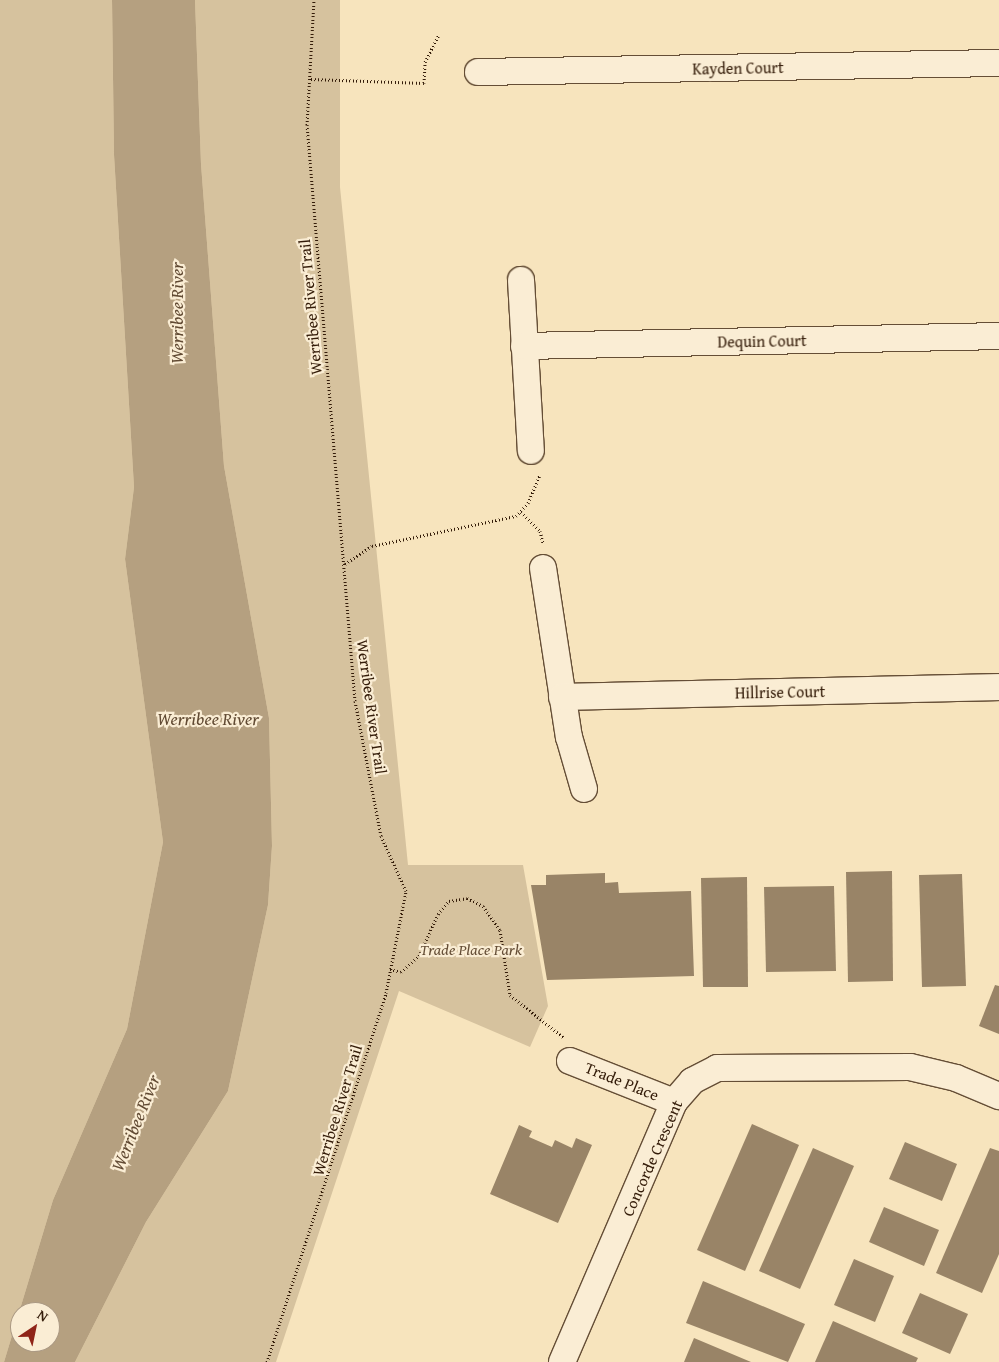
<!DOCTYPE html>
<style>
body{margin:0}
#map{position:relative;width:999px;height:1362px;overflow:hidden;background:#f7e4bd;font-family:"Gentium Book Plus",serif}
div>[style]{position:absolute}
.green>*{inset:0;background:#d6c29e}
.water>*{inset:0;background:#b5a080}
.building>*{inset:0;background:#998467}
.path>*{height:3px;margin-top:-1.5px;transform-origin:0;background:repeating-linear-gradient(90deg,#341c09 0 1px,transparent 0 3.5px)}
.roads{filter:drop-shadow(1px 0 #654e36) drop-shadow(-1px 0 #654e36) drop-shadow(0 1px #654e36) drop-shadow(0 -1px #654e36)}
.street>*{height:26px;margin:-13px;padding:0 13px;transform-origin:13px;border-radius:13px;background:#faedd4}
span{translate:-50% -50%;white-space:nowrap;text-align:center;line-height:1.15;-webkit-text-stroke:4.5px #faedd4;paint-order:stroke}
.street-label{font-size:16px;color:#341c09}
.park-label{font-size:16px;color:#654e36;font-style:italic}
.water-label{font-size:18px;color:#614a33;font-style:italic}
.north{position:absolute;left:10px;top:1302px;width:50px;height:50px;box-sizing:border-box;background:#faedd4;border:1px solid #ab9983;border-radius:50%;rotate:34deg;font-size:14px;font-weight:700;line-height:20px;text-align:center;color:#341c09}
.north::after{content:'';display:block;margin:auto;width:18px;height:22px;background:#8f2418;clip-path:polygon(50% 0,100% 100%,50% 72%,0 100%)}
</style>
<div id="map">
<div class="green">
<i style="clip-path:polygon(0 0,112px 0,114px 155px,134px 487px,125px 559px,163px 842px,127px 1029px,53px 1200px,4px 1362px,0 1362px)"></i>
<i style="clip-path:polygon(195px 0,340px 0,340px 187px,408px 865px,523px 865px,548px 1006px,530px 1047px,399px 991px,276px 1362px,75px 1362px,146px 1222px,228px 1091px,268px 905px,272px 846px,269px 718px,224px 466px,201px 164px)"></i>
</div>
<div class="water">
<i style="clip-path:polygon(evenodd,112px 0,195px 0,201px 164px,224px 466px,269px 718px,272px 846px,268px 905px,228px 1091px,146px 1222px,75px 1362px,4px 1362px,53px 1200px,127px 1029px,163px 842px,125px 559px,134px 487px,114px 155px,112px 0,20px 1312px,50px 1312px,50px 1342px,20px 1342px,20px 1312px)"></i>
</div>
<div class="building">
<i style="clip-path:polygon(892px 871px,893px 981px,848px 982px,846px 872px)"></i>
<i style="clip-path:polygon(605px 873px,605px 883px,618px 882px,619px 893px,691px 891px,694px 976px,547px 980px,531px 885px,546px 885px,546px 875px)"></i>
<i style="clip-path:polygon(962px 874px,966px 986px,922px 987px,919px 875px)"></i>
<i style="clip-path:polygon(747px 877px,748px 987px,703px 987px,701px 878px)"></i>
<i style="clip-path:polygon(834px 886px,836px 971px,766px 972px,764px 887px)"></i>
<i style="clip-path:polygon(995px 985px,999px 986px,999px 1034px,979px 1026px)"></i>
<i style="clip-path:polygon(752px 1124px,799px 1145px,745px 1271px,697px 1250px)"></i>
<i style="clip-path:polygon(519px 1125px,532px 1131px,529px 1137px,552px 1147px,555px 1140px,572px 1148px,576px 1138px,592px 1145px,558px 1223px,490px 1194px)"></i>
<i style="clip-path:polygon(905px 1142px,957px 1164px,942px 1201px,889px 1179px)"></i>
<i style="clip-path:polygon(813px 1148px,854px 1166px,800px 1289px,759px 1271px)"></i>
<i style="clip-path:polygon(990px 1148px,999px 1151px,999px 1254px,982px 1293px,936px 1273px)"></i>
<i style="clip-path:polygon(884px 1207px,939px 1230px,924px 1266px,869px 1242px)"></i>
<i style="clip-path:polygon(854px 1259px,894px 1276px,875px 1322px,834px 1305px)"></i>
<i style="clip-path:polygon(703px 1281px,805px 1324px,788px 1362px,686px 1323px)"></i>
<i style="clip-path:polygon(920px 1293px,968px 1314px,950px 1354px,902px 1333px)"></i>
<i style="clip-path:polygon(833px 1321px,918px 1358px,916px 1362px,815px 1362px)"></i>
<i style="clip-path:polygon(694px 1338px,751px 1362px,684px 1362px)"></i>
</div>
<div class="path">
<i style="left:311px;top:79px;width:113px;rotate:2deg"></i>
<i style="left:424px;top:83px;width:21px;rotate:-87deg"></i>
<i style="left:425px;top:62px;width:30px;rotate:-63deg"></i>
<i style="left:521px;top:512px;width:27px;rotate:45deg"></i>
<i style="left:540px;top:531px;width:12px;rotate:76deg"></i>
<i style="left:345px;top:564px;width:32px;rotate:-34deg"></i>
<i style="left:372px;top:546px;width:147px;rotate:-11.8deg"></i>
<i style="left:516px;top:516px;width:18px;rotate:-47deg"></i>
<i style="left:528px;top:503px;width:30px;rotate:-67deg"></i>
<i style="left:390px;top:969px;width:11px;rotate:15deg"></i>
<i style="left:401px;top:972px;width:24px;rotate:-42deg"></i>
<i style="left:419px;top:956px;width:46px;rotate:-65.7deg"></i>
<i style="left:438px;top:914px;width:17px;rotate:-50deg"></i>
<i style="left:449px;top:901px;width:18px;rotate:-9deg"></i>
<i style="left:467px;top:898px;width:18px;rotate:27deg"></i>
<i style="left:483px;top:906px;width:29px;rotate:55deg"></i>
<i style="left:500px;top:930px;width:66px;rotate:81.3deg"></i>
<i style="left:510px;top:995px;width:68px;rotate:38.4deg"></i>
<i style="left:267px;top:1362px;width:388px;rotate:-72.1deg"></i>
<i style="left:386px;top:993px;width:104px;rotate:-78.9deg"></i>
<i style="left:406px;top:891px;width:60px;rotate:-114.4deg"></i>
<i style="left:381px;top:836px;width:137px;rotate:-100.9deg"></i>
<i style="left:355px;top:701px;width:578px;rotate:-94.76deg"></i>
<i style="left:307px;top:125px;width:125px;rotate:-86.8deg"></i>
</div>
<div class="roads">
<div class="street">
<i style="left:478px;top:72px;width:521px;rotate:-0.99deg"></i>
<i style="left:521px;top:280px;width:171px;rotate:86.7deg"></i>
<i style="left:524px;top:346px;width:475px;rotate:-1.2deg"></i>
<i style="left:543px;top:568px;width:171px;rotate:81.3deg"></i>
<i style="left:569px;top:737px;width:54px;rotate:73.9deg"></i>
<i style="left:562px;top:697px;width:437px;rotate:-1.3deg"></i>
<i style="left:570px;top:1061px;width:112px;rotate:21.5deg"></i>
<i style="left:562px;top:1362px;width:283px;rotate:-66.7deg"></i>
<i style="left:674px;top:1102px;width:28px;rotate:-49deg"></i>
<i style="left:692px;top:1081px;width:28px;rotate:-27deg"></i>
<i style="left:717px;top:1068px;width:193px;rotate:-0.3deg"></i>
<i style="left:910px;top:1067px;width:47px;rotate:13.4deg"></i>
<i style="left:956px;top:1078px;width:47px;rotate:22.7deg"></i>
</div>
</div>
<div class="street-label">
<span style="left:738px;top:68px;rotate:-1deg">Kayden Court</span>
<span style="left:310px;top:307px;rotate:-95deg">Werribee River Trail</span>
<span style="left:762px;top:341px;rotate:-1deg">Dequin Court</span>
<span style="left:780px;top:692px;rotate:-1deg">Hillrise Court</span>
<span style="left:372px;top:707px;rotate:82deg">Werribee River Trail</span>
<span style="left:622px;top:1081px;rotate:22deg">Trade Place</span>
<span style="left:337px;top:1110px;rotate:-73deg">Werribee River Trail</span>
<span style="left:652px;top:1158px;rotate:-66deg">Concorde Crescent</span>
</div>
<div class="park-label">
<span style="left:471px;top:949px">Trade Place Park</span>
</div>
<div class="water-label">
<span style="left:177px;top:313px;rotate:-90deg">Werribee River</span>
<span style="left:208px;top:719px">Werribee River</span>
<span style="left:136px;top:1123px;rotate:-68deg">Werribee River</span>
</div>
<div class="north">N</div>
</div>
